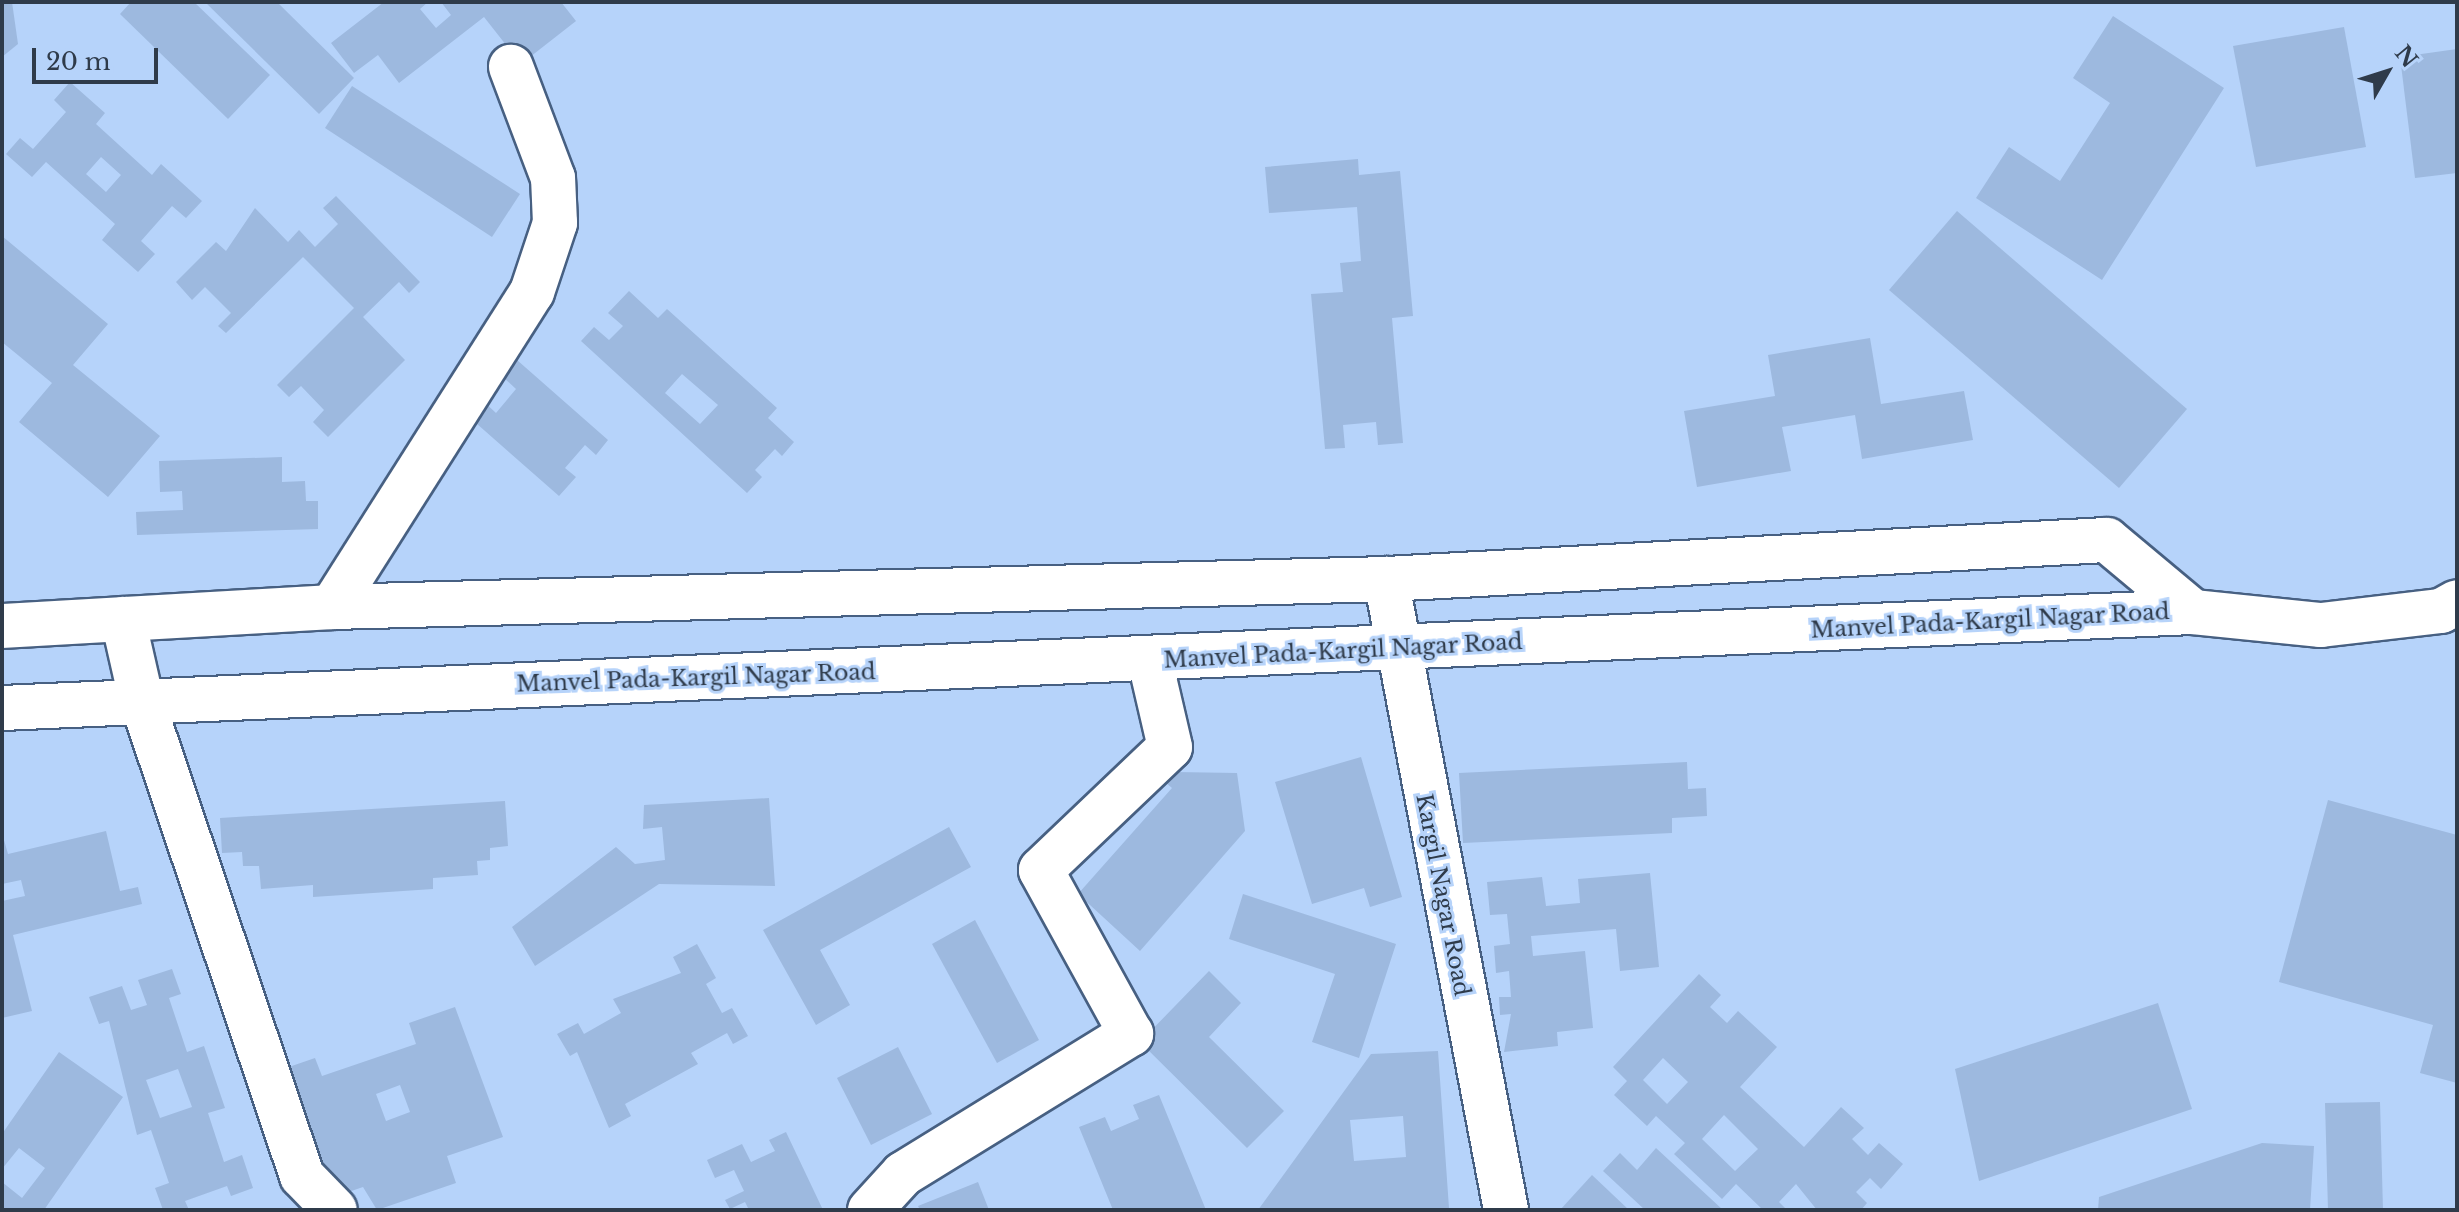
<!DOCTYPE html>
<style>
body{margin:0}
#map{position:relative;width:2459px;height:1212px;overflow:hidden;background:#b6d3fa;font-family:"Libre Baskerville",serif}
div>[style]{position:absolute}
.building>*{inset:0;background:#9db9df}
.roads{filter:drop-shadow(2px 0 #476082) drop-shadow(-2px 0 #476082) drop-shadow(0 2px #476082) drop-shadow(0 -2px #476082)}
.street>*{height:44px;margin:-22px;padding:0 22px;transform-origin:22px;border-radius:22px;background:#fff}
.secondary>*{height:44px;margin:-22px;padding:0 22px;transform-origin:22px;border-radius:22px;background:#fff}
span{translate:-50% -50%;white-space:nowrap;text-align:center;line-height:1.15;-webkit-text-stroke:6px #b6d3fa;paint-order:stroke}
.street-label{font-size:22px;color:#2f3b4a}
.frame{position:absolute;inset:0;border:4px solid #2f3b4a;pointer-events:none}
.north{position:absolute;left:2347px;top:32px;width:80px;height:80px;-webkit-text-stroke:6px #b6d3fa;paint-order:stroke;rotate:51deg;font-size:22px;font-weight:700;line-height:32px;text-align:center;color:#2f3b4a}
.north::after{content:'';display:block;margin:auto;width:28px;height:36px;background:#2f3b4a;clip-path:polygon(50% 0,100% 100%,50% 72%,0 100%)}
.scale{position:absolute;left:32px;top:48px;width:126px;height:36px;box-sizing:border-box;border:4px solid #2f3b4a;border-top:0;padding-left:10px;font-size:24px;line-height:28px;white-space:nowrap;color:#2f3b4a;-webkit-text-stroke:6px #b6d3fa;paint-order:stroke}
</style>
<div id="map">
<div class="building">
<i style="clip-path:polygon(2px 2px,12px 2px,18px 44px,2px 57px)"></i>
<i style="clip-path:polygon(131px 2px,194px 2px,270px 75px,228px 119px,120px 14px)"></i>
<i style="clip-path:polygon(205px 2px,277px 2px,354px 78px,319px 114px)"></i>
<i style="clip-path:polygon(384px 2px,428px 2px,420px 9px,436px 28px,451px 15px,441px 2px,561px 2px,576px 21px,521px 64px,484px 17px,399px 83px,378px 55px,354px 73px,331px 43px)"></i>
<i style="clip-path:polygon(2113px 16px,2224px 88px,2102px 280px,1976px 198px,2009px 147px,2060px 181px,2110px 103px,2073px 78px)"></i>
<i style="clip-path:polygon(2344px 27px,2366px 147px,2256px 167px,2233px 46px)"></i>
<i style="clip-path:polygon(2457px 49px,2457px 173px,2415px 178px,2400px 57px)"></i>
<i style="clip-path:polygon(evenodd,70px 82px,105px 113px,96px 124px,152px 175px,161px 164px,202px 201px,186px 218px,172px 206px,141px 241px,155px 254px,138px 272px,102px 240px,115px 224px,46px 162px,32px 177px,6px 154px,20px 138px,33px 149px,66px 112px,54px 100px,70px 82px,101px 157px,121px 175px,106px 192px,86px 174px,101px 157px)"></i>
<i style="clip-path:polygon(352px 86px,520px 194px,492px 237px,325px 128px)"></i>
<i style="clip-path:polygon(1358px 159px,1359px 175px,1400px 171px,1413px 316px,1392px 318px,1403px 443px,1378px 445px,1376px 422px,1343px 425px,1345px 448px,1325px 449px,1311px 294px,1343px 292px,1340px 263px,1361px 261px,1357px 207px,1269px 213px,1265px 167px)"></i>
<i style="clip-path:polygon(336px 196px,420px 282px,409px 293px,399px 282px,363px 317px,405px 360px,328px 437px,313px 422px,324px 410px,301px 386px,289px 397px,277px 385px,354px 308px,303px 257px,226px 333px,218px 326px,231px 313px,205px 287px,192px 300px,176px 282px,216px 242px,226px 251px,255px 208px,288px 242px,299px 230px,315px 247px,338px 224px,323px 208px)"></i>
<i style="clip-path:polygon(1957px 211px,2187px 409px,2119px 488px,1889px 290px)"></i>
<i style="clip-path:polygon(2px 236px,108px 324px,73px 365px,160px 436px,108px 497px,19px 422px,52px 383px,2px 342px)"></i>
<i style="clip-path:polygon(evenodd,629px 291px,658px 318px,667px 309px,777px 408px,768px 418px,794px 442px,782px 456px,775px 449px,755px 470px,762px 477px,747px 493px,581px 341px,594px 327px,609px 340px,623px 326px,608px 313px,629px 291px,682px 374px,718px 405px,700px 424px,665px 393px,682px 374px)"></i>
<i style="clip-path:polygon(1870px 338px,1881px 404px,1964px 391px,1973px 440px,1862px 459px,1855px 415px,1782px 427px,1791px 471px,1697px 487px,1684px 411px,1775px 396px,1768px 355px)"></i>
<i style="clip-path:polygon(517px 360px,608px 440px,596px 455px,585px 445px,565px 468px,576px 477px,559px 496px,468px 416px,482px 400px,496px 413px,516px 389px,503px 377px)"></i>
<i style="clip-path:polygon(282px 457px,282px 482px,305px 481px,306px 501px,318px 501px,318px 529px,137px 535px,136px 512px,183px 510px,182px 491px,160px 492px,159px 461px)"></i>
<i style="clip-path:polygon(1361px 757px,1402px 897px,1370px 907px,1364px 888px,1312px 904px,1275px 782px)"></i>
<i style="clip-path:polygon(1687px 762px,1688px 789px,1706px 788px,1707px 816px,1672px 818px,1672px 833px,1463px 843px,1459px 773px)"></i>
<i style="clip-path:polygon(1175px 772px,1237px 773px,1245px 831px,1140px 951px,1078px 894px,1172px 788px,1165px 782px)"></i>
<i style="clip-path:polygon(769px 798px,775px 886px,659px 884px,535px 966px,512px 927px,616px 847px,635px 864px,665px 860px,662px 827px,643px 829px,644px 805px)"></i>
<i style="clip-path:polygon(2328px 800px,2457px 835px,2457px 1083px,2420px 1073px,2433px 1025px,2279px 982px)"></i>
<i style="clip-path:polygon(505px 801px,508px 846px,490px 848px,490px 860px,477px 861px,478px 875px,433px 878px,433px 889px,313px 897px,313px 885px,261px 889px,259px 866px,243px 866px,242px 852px,222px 853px,220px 818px)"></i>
<i style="clip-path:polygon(949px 827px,971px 867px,820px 950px,850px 1005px,816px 1025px,763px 930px)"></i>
<i style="clip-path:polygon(106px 831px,120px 891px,138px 887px,142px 904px,13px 935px,32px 1011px,2px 1018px,2px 901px,25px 896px,21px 880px,2px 884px,2px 833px,8px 854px)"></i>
<i style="clip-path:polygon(1650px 873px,1659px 967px,1620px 971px,1616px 929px,1531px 936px,1533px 956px,1585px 951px,1593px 1028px,1557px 1032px,1558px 1046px,1504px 1052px,1511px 1014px,1500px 1015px,1499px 997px,1511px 997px,1509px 971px,1496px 973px,1494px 946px,1510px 944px,1507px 914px,1490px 915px,1487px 882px,1542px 877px,1546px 906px,1580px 903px,1578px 879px)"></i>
<i style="clip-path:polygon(1243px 894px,1396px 944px,1359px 1058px,1312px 1042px,1335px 974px,1229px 939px)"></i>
<i style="clip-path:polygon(975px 920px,1039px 1040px,997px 1063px,932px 944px)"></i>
<i style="clip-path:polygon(697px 944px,716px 978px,706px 984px,722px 1013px,732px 1008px,748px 1036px,733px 1044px,727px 1033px,691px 1053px,698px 1064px,625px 1104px,631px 1116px,609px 1128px,577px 1052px,570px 1056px,557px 1034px,578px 1023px,584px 1034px,621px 1013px,613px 999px,681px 973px,673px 957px)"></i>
<i style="clip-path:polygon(evenodd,172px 969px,181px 994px,169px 998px,187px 1052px,204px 1046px,225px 1108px,208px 1113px,224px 1162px,242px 1155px,253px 1188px,231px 1196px,227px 1186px,185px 1201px,189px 1210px,163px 1210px,155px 1188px,169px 1183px,151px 1130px,137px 1135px,109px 1021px,99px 1024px,89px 997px,122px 986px,131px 1010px,147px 1005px,138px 980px,172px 969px,178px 1069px,192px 1107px,160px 1118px,146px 1080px,178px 1069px)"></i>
<i style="clip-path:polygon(1209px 971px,1241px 1003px,1209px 1037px,1284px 1111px,1247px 1148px,1140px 1042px)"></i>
<i style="clip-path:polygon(evenodd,1699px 974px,1721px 995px,1710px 1007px,1727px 1023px,1738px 1011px,1777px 1047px,1740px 1087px,1804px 1147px,1841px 1107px,1864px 1128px,1852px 1139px,1868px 1155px,1879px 1143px,1903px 1164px,1881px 1189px,1870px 1178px,1856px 1192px,1867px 1203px,1861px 1210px,1817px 1210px,1796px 1184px,1779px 1202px,1787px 1210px,1763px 1210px,1736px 1184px,1722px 1199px,1674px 1154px,1685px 1143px,1656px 1116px,1647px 1126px,1614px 1095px,1627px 1081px,1613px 1067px,1699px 974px,1663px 1058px,1688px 1082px,1667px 1104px,1643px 1080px,1663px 1058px,1699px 974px,1724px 1115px,1758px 1149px,1735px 1171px,1702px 1139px,1724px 1115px)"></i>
<i style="clip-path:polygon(2158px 1003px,2192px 1109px,1979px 1181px,1955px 1069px)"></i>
<i style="clip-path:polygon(evenodd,455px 1007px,503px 1137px,447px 1156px,456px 1183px,377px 1210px,363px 1187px,331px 1198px,286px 1068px,315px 1058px,322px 1076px,416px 1044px,409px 1023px,455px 1007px,400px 1085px,410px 1112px,386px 1121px,376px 1094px,400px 1085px)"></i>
<i style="clip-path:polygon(898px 1047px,932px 1114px,871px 1145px,837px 1078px)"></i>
<i style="clip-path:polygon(evenodd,1438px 1051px,1449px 1208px,1258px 1210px,1371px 1054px,1438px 1051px,1403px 1116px,1406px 1157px,1354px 1161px,1350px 1120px,1403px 1116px)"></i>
<i style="clip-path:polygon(59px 1052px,123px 1097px,44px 1210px,2px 1210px,2px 1182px,22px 1198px,45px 1168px,19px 1148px,2px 1169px,2px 1134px)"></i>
<i style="clip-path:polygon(1159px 1095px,1206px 1210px,1113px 1210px,1079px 1127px,1105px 1117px,1111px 1131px,1139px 1119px,1133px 1105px)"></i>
<i style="clip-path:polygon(2380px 1102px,2383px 1210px,2328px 1210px,2325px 1103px)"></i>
<i style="clip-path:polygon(786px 1132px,823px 1210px,749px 1210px,745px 1202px,730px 1209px,725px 1200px,744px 1191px,734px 1170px,715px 1178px,707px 1160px,742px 1144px,751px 1162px,775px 1151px,769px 1140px)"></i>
<i style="clip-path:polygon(2262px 1143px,2314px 1146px,2310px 1210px,2098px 1210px,2099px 1197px)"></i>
<i style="clip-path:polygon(1656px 1148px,1723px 1210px,1645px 1210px,1603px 1171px,1620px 1153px,1637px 1170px)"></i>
<i style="clip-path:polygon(1592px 1175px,1629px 1210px,1560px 1210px)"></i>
<i style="clip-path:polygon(978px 1182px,989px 1210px,920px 1210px,918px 1206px)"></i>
</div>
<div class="roads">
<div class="street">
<i style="left:1386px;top:579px;width:642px;rotate:79.23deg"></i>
<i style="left:332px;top:607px;width:373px;rotate:-57.6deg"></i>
<i style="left:532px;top:292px;width:73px;rotate:-71.6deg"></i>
<i style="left:555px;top:223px;width:45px;rotate:-92.5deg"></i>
<i style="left:553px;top:178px;width:119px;rotate:-110.7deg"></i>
<i style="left:123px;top:619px;width:81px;rotate:77.2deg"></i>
<i style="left:141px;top:698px;width:504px;rotate:71.39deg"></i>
<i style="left:302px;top:1176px;width:47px;rotate:45.9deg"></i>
<i style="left:870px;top:1210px;width:49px;rotate:-47.5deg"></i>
<i style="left:903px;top:1174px;width:268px;rotate:-31.6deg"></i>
<i style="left:1131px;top:1034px;width:187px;rotate:-118.8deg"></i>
<i style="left:1041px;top:870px;width:178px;rotate:-43.6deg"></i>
<i style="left:1170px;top:747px;width:88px;rotate:-103.1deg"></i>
</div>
<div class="secondary">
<i style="left:2px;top:626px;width:331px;rotate:-3.3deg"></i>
<i style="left:332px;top:607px;width:1054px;rotate:-1.52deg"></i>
<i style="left:1386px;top:579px;width:722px;rotate:-3.1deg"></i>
<i style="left:2107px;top:540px;width:112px;rotate:39.9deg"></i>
<i style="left:2px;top:708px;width:2193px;rotate:-2.51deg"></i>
<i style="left:2193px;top:612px;width:129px;rotate:5.8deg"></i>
<i style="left:2321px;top:625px;width:121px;rotate:-6.7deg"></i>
<i style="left:2441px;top:611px;width:18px;rotate:-29deg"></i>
</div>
</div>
<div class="street-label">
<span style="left:1990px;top:621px;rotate:-3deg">Manvel Pada-Kargil Nagar Road</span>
<span style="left:1343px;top:651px;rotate:-3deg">Manvel Pada-Kargil Nagar Road</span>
<span style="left:696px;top:678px;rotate:-2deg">Manvel Pada-Kargil Nagar Road</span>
<span style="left:1443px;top:895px;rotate:79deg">Kargil Nagar Road</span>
</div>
<div class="frame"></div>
<div class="north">N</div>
<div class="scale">20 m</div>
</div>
